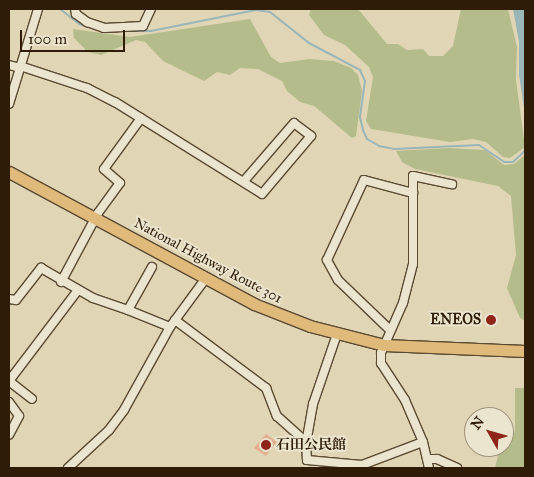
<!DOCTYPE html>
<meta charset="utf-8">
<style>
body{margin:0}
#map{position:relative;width:534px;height:477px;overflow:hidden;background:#e0d5b4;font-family:"IM FELL Great Primer","Noto Serif JP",serif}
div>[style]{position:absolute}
.green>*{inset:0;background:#b5bc8b}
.water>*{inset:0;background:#9ab6b9}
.stream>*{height:2px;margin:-1px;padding:0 1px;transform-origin:1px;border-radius:1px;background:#9ab6b9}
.building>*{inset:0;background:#e2af8f}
.roads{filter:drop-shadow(1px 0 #5a4a32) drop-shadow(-1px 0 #5a4a32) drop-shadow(0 1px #5a4a32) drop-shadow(0 -1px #5a4a32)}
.minor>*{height:8px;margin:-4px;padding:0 4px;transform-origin:4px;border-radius:4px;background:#ebe4ce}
.highway>*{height:11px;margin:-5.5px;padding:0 5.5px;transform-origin:5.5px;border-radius:5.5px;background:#e0ba7a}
.dots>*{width:14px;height:14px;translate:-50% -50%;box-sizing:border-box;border:2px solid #ebe4ce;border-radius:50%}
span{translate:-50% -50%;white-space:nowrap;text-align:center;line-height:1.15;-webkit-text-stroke:4px #ebe4ce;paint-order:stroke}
.street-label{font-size:14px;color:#2e1c06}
.poi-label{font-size:14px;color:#2e1c06;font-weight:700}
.right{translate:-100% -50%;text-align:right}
.left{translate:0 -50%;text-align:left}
.frame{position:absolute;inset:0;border:10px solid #2e1c06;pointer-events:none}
.north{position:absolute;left:464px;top:407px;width:50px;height:50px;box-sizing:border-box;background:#ebe4ce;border:1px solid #9f947e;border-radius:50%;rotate:308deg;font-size:14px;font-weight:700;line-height:20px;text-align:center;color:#2e1c06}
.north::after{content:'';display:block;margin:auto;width:18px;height:22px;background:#8f2418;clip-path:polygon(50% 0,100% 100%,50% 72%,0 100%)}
.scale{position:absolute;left:20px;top:30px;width:105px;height:22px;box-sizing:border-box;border:2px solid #2e1c06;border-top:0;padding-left:6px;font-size:15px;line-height:18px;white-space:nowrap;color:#2e1c06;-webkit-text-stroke:4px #ebe4ce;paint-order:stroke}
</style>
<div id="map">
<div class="green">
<i style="clip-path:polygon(311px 9px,358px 9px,387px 44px,398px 44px,407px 50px,423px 49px,429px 56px,443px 56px,453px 46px,461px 9px,508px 9px,517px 47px,516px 80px,525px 147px,510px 158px,503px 157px,486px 142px,473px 139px,450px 142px,371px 129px,366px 121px,373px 77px,369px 67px,345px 45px,324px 35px,309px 15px)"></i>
<i style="clip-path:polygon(250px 19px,271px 57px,280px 63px,309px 59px,334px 61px,351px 68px,358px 75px,362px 91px,356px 136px,352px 138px,314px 106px,300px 102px,287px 91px,282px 81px,258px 69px,240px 68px,230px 75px,217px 72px,204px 81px,163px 61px,145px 42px,136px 40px,101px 55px,88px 52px,74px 38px,73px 29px,130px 37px)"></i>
<i style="clip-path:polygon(448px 148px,485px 150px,504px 165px,514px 164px,525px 155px,525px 321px,520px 318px,507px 288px,516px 255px,511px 196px,498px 186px,415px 169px,402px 162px,396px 151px)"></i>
<i style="clip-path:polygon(515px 388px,525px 388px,525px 468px,495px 468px,499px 451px,511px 444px,515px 430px)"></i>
</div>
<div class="water">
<i style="clip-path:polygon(513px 9px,525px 9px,525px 114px,519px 75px,519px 42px)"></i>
</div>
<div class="stream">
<i style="left:60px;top:9px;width:24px;rotate:38deg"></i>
<i style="left:79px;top:24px;width:21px;rotate:17deg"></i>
<i style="left:103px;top:31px;width:48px"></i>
<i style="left:151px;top:31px;width:107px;rotate:-11.3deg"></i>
<i style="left:256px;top:10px;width:14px;rotate:8deg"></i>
<i style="left:270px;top:12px;width:50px;rotate:38.5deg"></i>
<i style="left:309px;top:43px;width:58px;rotate:27.9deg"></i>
<i style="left:360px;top:70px;width:12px;rotate:66deg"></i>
<i style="left:365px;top:81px;width:36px;rotate:98deg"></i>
<i style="left:360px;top:117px;width:13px;rotate:77deg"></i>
<i style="left:363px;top:130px;width:10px;rotate:66deg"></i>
<i style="left:367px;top:139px;width:14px;rotate:30deg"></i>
<i style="left:379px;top:146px;width:15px;rotate:11deg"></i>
<i style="left:394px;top:149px;width:85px;rotate:-2.7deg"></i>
<i style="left:479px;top:145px;width:30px;rotate:34deg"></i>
<i style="left:504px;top:162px;width:9px"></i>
<i style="left:513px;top:162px;width:16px;rotate:-43deg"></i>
</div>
<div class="building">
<i style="clip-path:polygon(266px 434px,277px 442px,266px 456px,254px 448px)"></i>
</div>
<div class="roads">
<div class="minor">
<i style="left:75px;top:9px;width:5px;rotate:79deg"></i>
<i style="left:76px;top:14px;width:14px;rotate:36deg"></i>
<i style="left:87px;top:22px;width:18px;rotate:19deg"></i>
<i style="left:104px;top:28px;width:39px;rotate:-3deg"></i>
<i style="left:143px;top:26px;width:19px;rotate:-65deg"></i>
<i style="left:9px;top:65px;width:11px;rotate:15deg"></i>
<i style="left:20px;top:66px;width:71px;rotate:18.2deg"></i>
<i style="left:87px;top:88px;width:31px;rotate:27deg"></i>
<i style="left:115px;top:102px;width:173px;rotate:32deg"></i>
<i style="left:262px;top:194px;width:76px;rotate:-49.8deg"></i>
<i style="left:311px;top:136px;width:21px;rotate:-143deg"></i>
<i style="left:294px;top:123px;width:77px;rotate:130.8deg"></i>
<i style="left:9px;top:104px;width:99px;rotate:-73deg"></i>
<i style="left:152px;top:267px;width:49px;rotate:119.2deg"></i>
<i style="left:128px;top:310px;width:45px;rotate:22deg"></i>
<i style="left:61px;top:282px;width:78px;rotate:-61.8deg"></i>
<i style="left:98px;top:213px;width:37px;rotate:-54deg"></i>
<i style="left:120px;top:183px;width:21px;rotate:-139deg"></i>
<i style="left:104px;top:169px;width:63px;rotate:-54deg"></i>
<i style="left:9px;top:299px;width:7px;rotate:8deg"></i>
<i style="left:16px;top:300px;width:41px;rotate:-52deg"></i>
<i style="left:41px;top:268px;width:60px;rotate:30deg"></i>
<i style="left:93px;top:298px;width:37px;rotate:19deg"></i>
<i style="left:175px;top:320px;width:114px;rotate:36.8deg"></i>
<i style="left:266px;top:388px;width:30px;rotate:69deg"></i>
<i style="left:277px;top:416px;width:39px;rotate:42deg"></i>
<i style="left:390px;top:330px;width:72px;rotate:-136.1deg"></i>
<i style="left:338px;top:280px;width:23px;rotate:-119deg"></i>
<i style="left:327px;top:260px;width:88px;rotate:-65.2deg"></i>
<i style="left:364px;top:180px;width:51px;rotate:14.9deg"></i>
<i style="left:337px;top:334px;width:74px;rotate:108.9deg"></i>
<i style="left:313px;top:404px;width:39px;rotate:100deg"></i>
<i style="left:306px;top:442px;width:18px;rotate:87deg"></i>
<i style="left:307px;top:460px;width:55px;rotate:5.2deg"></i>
<i style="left:362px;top:465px;width:65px;rotate:-20.7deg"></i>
<i style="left:9px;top:381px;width:114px;rotate:-52.8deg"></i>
<i style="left:9px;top:381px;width:29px;rotate:38deg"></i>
<i style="left:9px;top:402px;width:17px;rotate:54deg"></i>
<i style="left:19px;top:416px;width:21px;rotate:118deg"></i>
<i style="left:428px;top:459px;width:9px"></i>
<i style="left:437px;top:459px;width:22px;rotate:24deg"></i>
<i style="left:68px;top:468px;width:56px;rotate:-42.8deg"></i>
<i style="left:109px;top:430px;width:25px;rotate:-53deg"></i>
<i style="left:124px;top:410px;width:95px;rotate:-61deg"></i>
<i style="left:170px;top:327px;width:61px;rotate:-53.7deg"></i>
<i style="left:429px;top:468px;width:27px;rotate:-103deg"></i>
<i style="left:423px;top:442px;width:46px;rotate:-113.2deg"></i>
<i style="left:405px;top:400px;width:44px;rotate:-123deg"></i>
<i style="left:381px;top:363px;width:10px;rotate:-90deg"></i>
<i style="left:381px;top:353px;width:55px;rotate:-66.3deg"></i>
<i style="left:403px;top:303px;width:40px;rotate:-75.6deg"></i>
<i style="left:413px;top:264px;width:88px;rotate:-90deg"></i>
<i style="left:413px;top:176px;width:40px;rotate:12deg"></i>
</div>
<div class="highway">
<i style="left:9px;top:172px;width:278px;rotate:28.3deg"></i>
<i style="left:254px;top:304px;width:60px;rotate:21.4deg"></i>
<i style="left:310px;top:326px;width:76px;rotate:14.4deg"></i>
<i style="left:384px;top:345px;width:141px;rotate:2.4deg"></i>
</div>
</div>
<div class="dots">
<i style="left:491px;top:320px;background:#8f2418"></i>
<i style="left:266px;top:445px;background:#8f2418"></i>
</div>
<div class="street-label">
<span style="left:208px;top:261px;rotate:28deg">National Highway Route 301</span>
</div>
<div class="poi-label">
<span class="right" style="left:481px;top:320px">ENEOS</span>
<span class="left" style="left:276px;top:445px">石田公民館</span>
</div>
<div class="frame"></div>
<div class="north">N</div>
<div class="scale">100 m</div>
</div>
